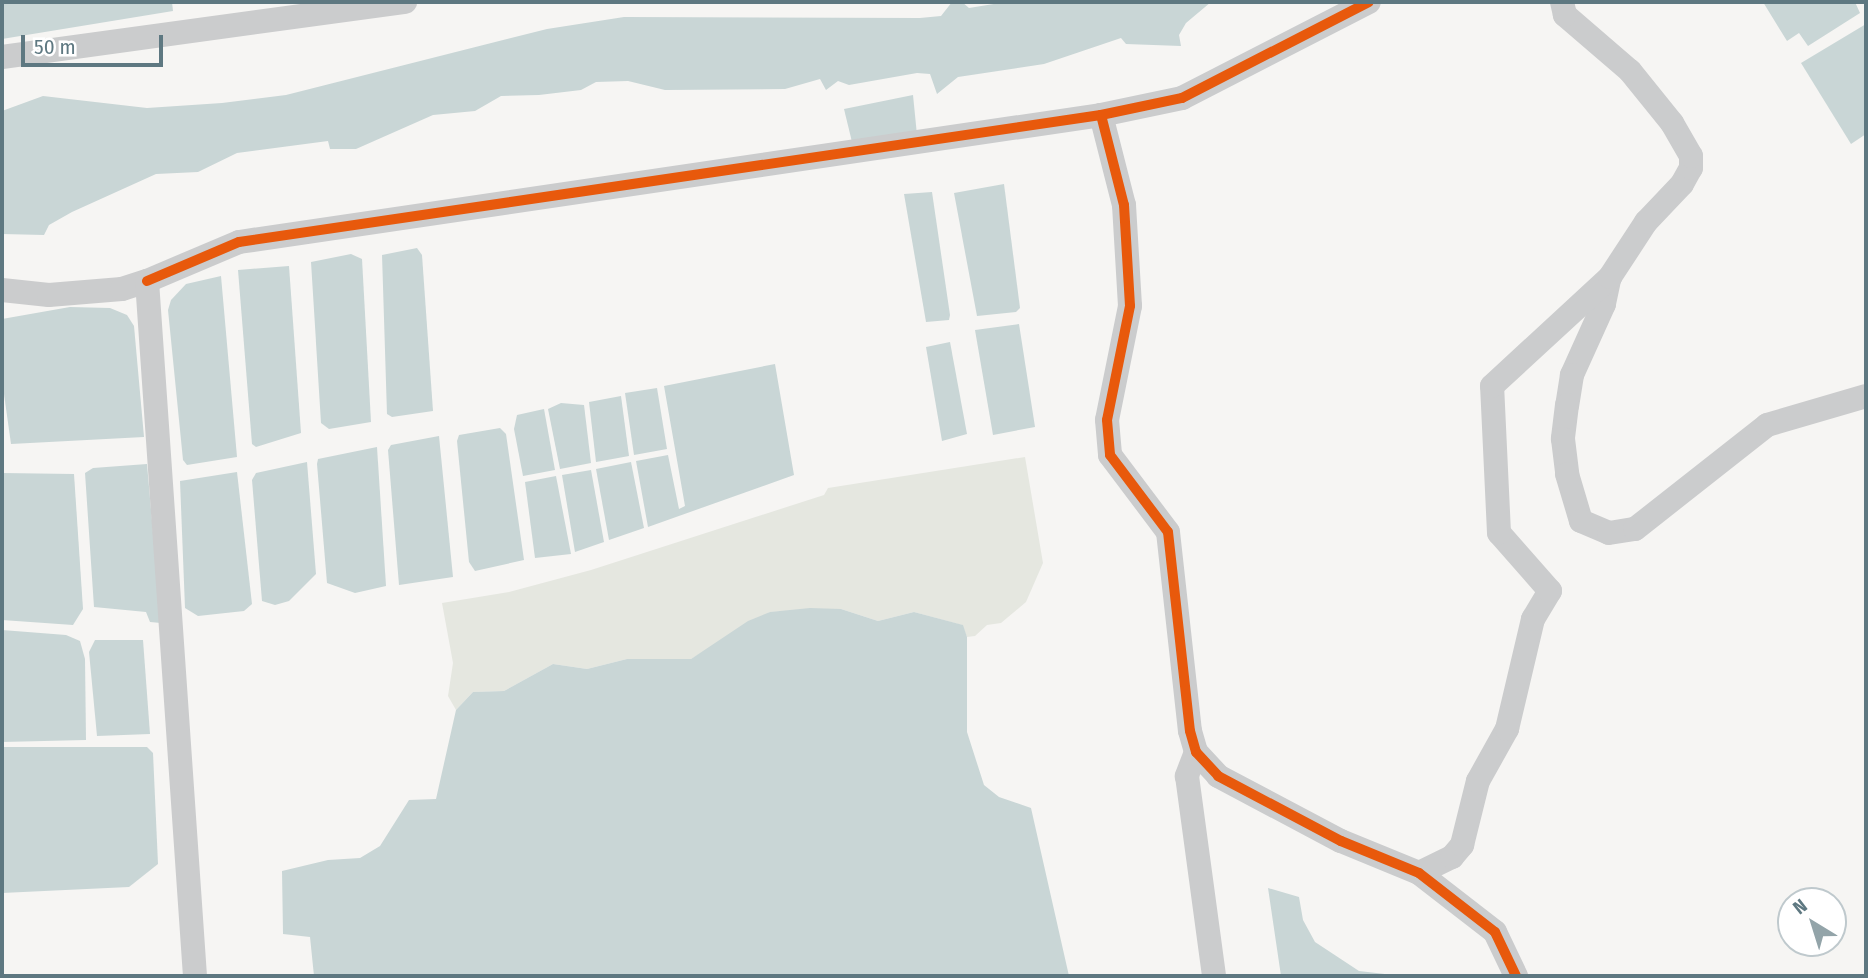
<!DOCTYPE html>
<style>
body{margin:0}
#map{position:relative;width:1868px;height:978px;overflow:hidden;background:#f6f5f3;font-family:"Fira Sans Condensed",sans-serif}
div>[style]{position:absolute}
.green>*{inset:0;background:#e5e7e0}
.water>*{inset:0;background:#c9d6d6}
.minor>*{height:24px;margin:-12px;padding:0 12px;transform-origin:12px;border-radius:12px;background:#cbcccd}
.cycleway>*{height:10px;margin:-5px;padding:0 5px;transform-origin:5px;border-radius:5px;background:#e8590c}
span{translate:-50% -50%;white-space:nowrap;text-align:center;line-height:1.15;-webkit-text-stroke:7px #fff;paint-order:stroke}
.frame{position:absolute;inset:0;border:4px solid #5e7881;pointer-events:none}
.north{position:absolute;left:1777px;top:887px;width:70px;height:70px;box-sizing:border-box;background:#fff;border:2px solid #bfc9cd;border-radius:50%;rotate:322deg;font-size:19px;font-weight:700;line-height:28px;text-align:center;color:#5e7881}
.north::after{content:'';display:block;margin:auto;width:24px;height:32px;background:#93a4a9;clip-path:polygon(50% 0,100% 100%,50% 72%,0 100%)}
.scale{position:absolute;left:21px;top:35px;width:142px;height:32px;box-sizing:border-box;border:4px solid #5e7881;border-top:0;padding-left:9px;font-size:21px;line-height:24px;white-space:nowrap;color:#5e7881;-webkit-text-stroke:5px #fff;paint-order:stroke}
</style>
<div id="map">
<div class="green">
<i style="clip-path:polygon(1025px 457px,1043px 563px,1026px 602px,1001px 623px,987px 625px,975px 636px,967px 637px,962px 625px,914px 612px,878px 621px,841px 609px,770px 612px,691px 659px,627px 659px,587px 669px,553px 664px,504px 691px,473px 692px,456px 710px,448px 696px,453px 663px,442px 603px,509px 592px,591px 570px,824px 495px,828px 488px)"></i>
</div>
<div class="water">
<i style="clip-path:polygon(19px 2px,172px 2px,173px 11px,2px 39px,2px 4px)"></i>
<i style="clip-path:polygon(952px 2px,962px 2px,969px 8px,1006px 2px,1211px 2px,1186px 23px,1179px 35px,1181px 46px,1126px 44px,1121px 38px,1044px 64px,958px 77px,937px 94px,930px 74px,917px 73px,849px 85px,838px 81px,826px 90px,820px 79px,785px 89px,665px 90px,628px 81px,596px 82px,581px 90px,539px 95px,501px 96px,475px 111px,433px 115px,356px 149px,330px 149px,328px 141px,237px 153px,198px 172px,156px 174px,72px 212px,49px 225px,44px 235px,2px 234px,2px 111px,43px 96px,147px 108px,222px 103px,286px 95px,547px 29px,624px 17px,920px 18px,941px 16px)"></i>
<i style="clip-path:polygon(1763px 2px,1855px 2px,1860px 13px,1808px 46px,1799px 33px,1787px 41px)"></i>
<i style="clip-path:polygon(1866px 24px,1866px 134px,1851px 144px,1801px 63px)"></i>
<i style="clip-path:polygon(913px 95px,917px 135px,852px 142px,844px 109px)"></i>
<i style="clip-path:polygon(1004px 184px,1020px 308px,1016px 312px,977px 316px,954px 193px)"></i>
<i style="clip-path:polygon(932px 192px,950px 315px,949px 320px,926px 322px,904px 194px)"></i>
<i style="clip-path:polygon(417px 248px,422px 255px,433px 411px,392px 417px,387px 414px,382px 255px)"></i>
<i style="clip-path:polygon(351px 254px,362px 259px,371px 422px,329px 429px,321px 423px,311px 262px)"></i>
<i style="clip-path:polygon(289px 266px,301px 433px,256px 447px,252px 444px,238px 270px)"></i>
<i style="clip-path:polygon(221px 276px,237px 457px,187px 465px,183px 460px,168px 310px,171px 300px,186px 284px)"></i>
<i style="clip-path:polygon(70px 307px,110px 308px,127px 315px,134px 326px,144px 437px,11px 444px,2px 380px,2px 319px)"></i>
<i style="clip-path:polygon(1019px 324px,1035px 427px,993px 435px,975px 330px)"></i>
<i style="clip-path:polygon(950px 342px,967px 434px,942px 441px,926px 347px)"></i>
<i style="clip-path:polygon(775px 364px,794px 475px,648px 527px,636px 461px,668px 455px,679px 509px,685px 506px,664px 386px)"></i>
<i style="clip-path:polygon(657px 388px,667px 449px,634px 455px,625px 393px)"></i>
<i style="clip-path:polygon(621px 396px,629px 456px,596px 462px,589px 402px)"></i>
<i style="clip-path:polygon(561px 403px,584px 405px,591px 463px,560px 469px,548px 409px)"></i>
<i style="clip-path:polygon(544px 409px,555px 470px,523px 476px,514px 429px,517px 415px)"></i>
<i style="clip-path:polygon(500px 428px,506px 434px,524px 560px,475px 571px,469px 562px,457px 441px,459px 435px)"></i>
<i style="clip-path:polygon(439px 436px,453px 577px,399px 585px,388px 450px,391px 445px)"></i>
<i style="clip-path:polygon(377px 447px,386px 586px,355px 593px,327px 583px,317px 464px,318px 459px)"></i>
<i style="clip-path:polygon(307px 462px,316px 574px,289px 601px,275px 605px,262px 601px,252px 480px,256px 473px)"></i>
<i style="clip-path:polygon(631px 462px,644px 528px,609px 540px,596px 469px)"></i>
<i style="clip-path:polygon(147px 464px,161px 623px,150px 622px,146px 612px,94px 607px,85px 473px,93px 468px)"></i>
<i style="clip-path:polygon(591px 470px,604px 542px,575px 552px,562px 475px)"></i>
<i style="clip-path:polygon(237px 472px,252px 604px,244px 611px,198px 616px,185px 608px,180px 481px)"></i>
<i style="clip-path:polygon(2px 473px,74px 474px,83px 609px,73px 625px,2px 620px)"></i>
<i style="clip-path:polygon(556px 476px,571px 554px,535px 558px,525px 482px)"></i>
<i style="clip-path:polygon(810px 608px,841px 609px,878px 621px,914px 612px,963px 625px,967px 637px,967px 732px,984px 785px,999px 797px,1031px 808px,1069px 976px,314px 976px,310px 937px,283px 934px,282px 871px,328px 860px,360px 858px,380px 846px,409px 800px,436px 799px,456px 710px,473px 692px,504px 691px,553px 664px,587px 669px,627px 659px,691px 659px,748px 621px,770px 612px)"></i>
<i style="clip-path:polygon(2px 630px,66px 635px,80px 641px,85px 659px,86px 740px,2px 742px)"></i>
<i style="clip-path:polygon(95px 640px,143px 640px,150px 734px,97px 736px,89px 652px)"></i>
<i style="clip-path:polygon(2px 747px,147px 747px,153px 753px,158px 864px,129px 887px,2px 893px)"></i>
<i style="clip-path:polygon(1268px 888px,1299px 897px,1303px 920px,1315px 942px,1359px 971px,1402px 976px,1281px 976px)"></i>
</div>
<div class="minor">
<i style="left:2px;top:57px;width:407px;rotate:-7.8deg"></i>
<i style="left:1101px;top:115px;width:93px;rotate:75.7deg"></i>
<i style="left:1124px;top:205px;width:101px;rotate:86.6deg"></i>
<i style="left:1130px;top:306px;width:116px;rotate:101.4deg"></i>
<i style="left:1107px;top:420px;width:35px;rotate:85deg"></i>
<i style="left:1110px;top:455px;width:96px;rotate:53deg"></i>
<i style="left:1168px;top:532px;width:200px;rotate:83.7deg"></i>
<i style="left:1190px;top:731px;width:22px;rotate:74deg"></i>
<i style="left:1196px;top:752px;width:33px;rotate:47deg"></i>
<i style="left:1218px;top:776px;width:139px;rotate:27.9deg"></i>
<i style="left:1341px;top:841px;width:84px;rotate:22.3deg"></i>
<i style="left:1419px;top:873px;width:96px;rotate:37.8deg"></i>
<i style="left:1495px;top:932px;width:49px;rotate:64.5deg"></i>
<i style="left:1609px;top:280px;width:25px;rotate:102deg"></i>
<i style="left:1604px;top:304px;width:78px;rotate:114.3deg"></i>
<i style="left:1572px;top:375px;width:30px;rotate:99deg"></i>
<i style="left:1567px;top:405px;width:34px;rotate:97deg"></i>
<i style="left:1563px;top:439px;width:35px;rotate:83deg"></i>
<i style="left:1567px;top:474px;width:49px;rotate:73.4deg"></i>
<i style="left:1581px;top:521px;width:30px;rotate:23deg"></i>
<i style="left:1609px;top:533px;width:26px;rotate:-9deg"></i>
<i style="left:1635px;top:529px;width:168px;rotate:-38.2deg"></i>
<i style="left:1767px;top:425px;width:103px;rotate:-16.3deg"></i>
<i style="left:147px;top:281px;width:100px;rotate:-23deg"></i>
<i style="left:239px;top:242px;width:871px;rotate:-8.38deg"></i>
<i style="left:1101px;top:115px;width:83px;rotate:-11.9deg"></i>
<i style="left:1182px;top:98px;width:210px;rotate:-27.2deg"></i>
<i style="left:2px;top:290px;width:47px;rotate:6.1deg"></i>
<i style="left:49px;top:295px;width:73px;rotate:-4.7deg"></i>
<i style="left:122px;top:289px;width:26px;rotate:-18deg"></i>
<i style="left:147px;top:281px;width:697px;rotate:86.05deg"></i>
<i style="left:1196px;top:752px;width:26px;rotate:111deg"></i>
<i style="left:1187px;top:776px;width:202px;rotate:82.3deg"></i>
<i style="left:1419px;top:873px;width:37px;rotate:-26deg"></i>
<i style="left:1452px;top:857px;width:16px;rotate:-50deg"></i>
<i style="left:1462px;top:845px;width:66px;rotate:-76deg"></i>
<i style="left:1478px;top:781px;width:60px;rotate:-60.9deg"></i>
<i style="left:1507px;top:729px;width:113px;rotate:-76.7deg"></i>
<i style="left:1533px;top:619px;width:33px;rotate:-59deg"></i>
<i style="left:1550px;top:591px;width:77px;rotate:-131.3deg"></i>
<i style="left:1499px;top:533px;width:147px;rotate:-92.7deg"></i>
<i style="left:1492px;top:386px;width:161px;rotate:-42.7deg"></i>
<i style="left:1610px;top:277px;width:66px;rotate:-56.8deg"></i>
<i style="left:1646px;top:222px;width:52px;rotate:-46.5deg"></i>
<i style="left:1682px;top:184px;width:18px;rotate:-61deg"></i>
<i style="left:1691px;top:168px;width:12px;rotate:-90deg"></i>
<i style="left:1691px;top:156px;width:38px;rotate:-120deg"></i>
<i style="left:1672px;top:123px;width:67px;rotate:-128.9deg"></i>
<i style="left:1630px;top:71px;width:86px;rotate:-139.3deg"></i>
<i style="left:1565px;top:15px;width:13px;rotate:-103deg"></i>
</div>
<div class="cycleway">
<i style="left:1101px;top:115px;width:93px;rotate:75.7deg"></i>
<i style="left:1124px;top:205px;width:101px;rotate:86.6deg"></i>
<i style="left:1130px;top:306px;width:116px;rotate:101.4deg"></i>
<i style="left:1107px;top:420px;width:35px;rotate:85deg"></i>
<i style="left:1110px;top:455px;width:96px;rotate:53deg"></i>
<i style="left:1168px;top:532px;width:200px;rotate:83.7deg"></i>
<i style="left:1190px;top:731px;width:22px;rotate:74deg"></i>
<i style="left:1196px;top:752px;width:33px;rotate:47deg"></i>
<i style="left:1218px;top:776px;width:139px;rotate:27.9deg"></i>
<i style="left:1341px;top:841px;width:84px;rotate:22.3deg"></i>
<i style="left:1419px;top:873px;width:96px;rotate:37.8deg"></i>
<i style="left:1495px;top:932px;width:49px;rotate:64.5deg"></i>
<i style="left:147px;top:281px;width:100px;rotate:-23deg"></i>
<i style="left:239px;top:242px;width:871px;rotate:-8.38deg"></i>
<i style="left:1101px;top:115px;width:83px;rotate:-11.9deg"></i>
<i style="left:1182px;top:98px;width:210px;rotate:-27.2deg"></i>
</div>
<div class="frame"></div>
<div class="north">N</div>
<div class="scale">50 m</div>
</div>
